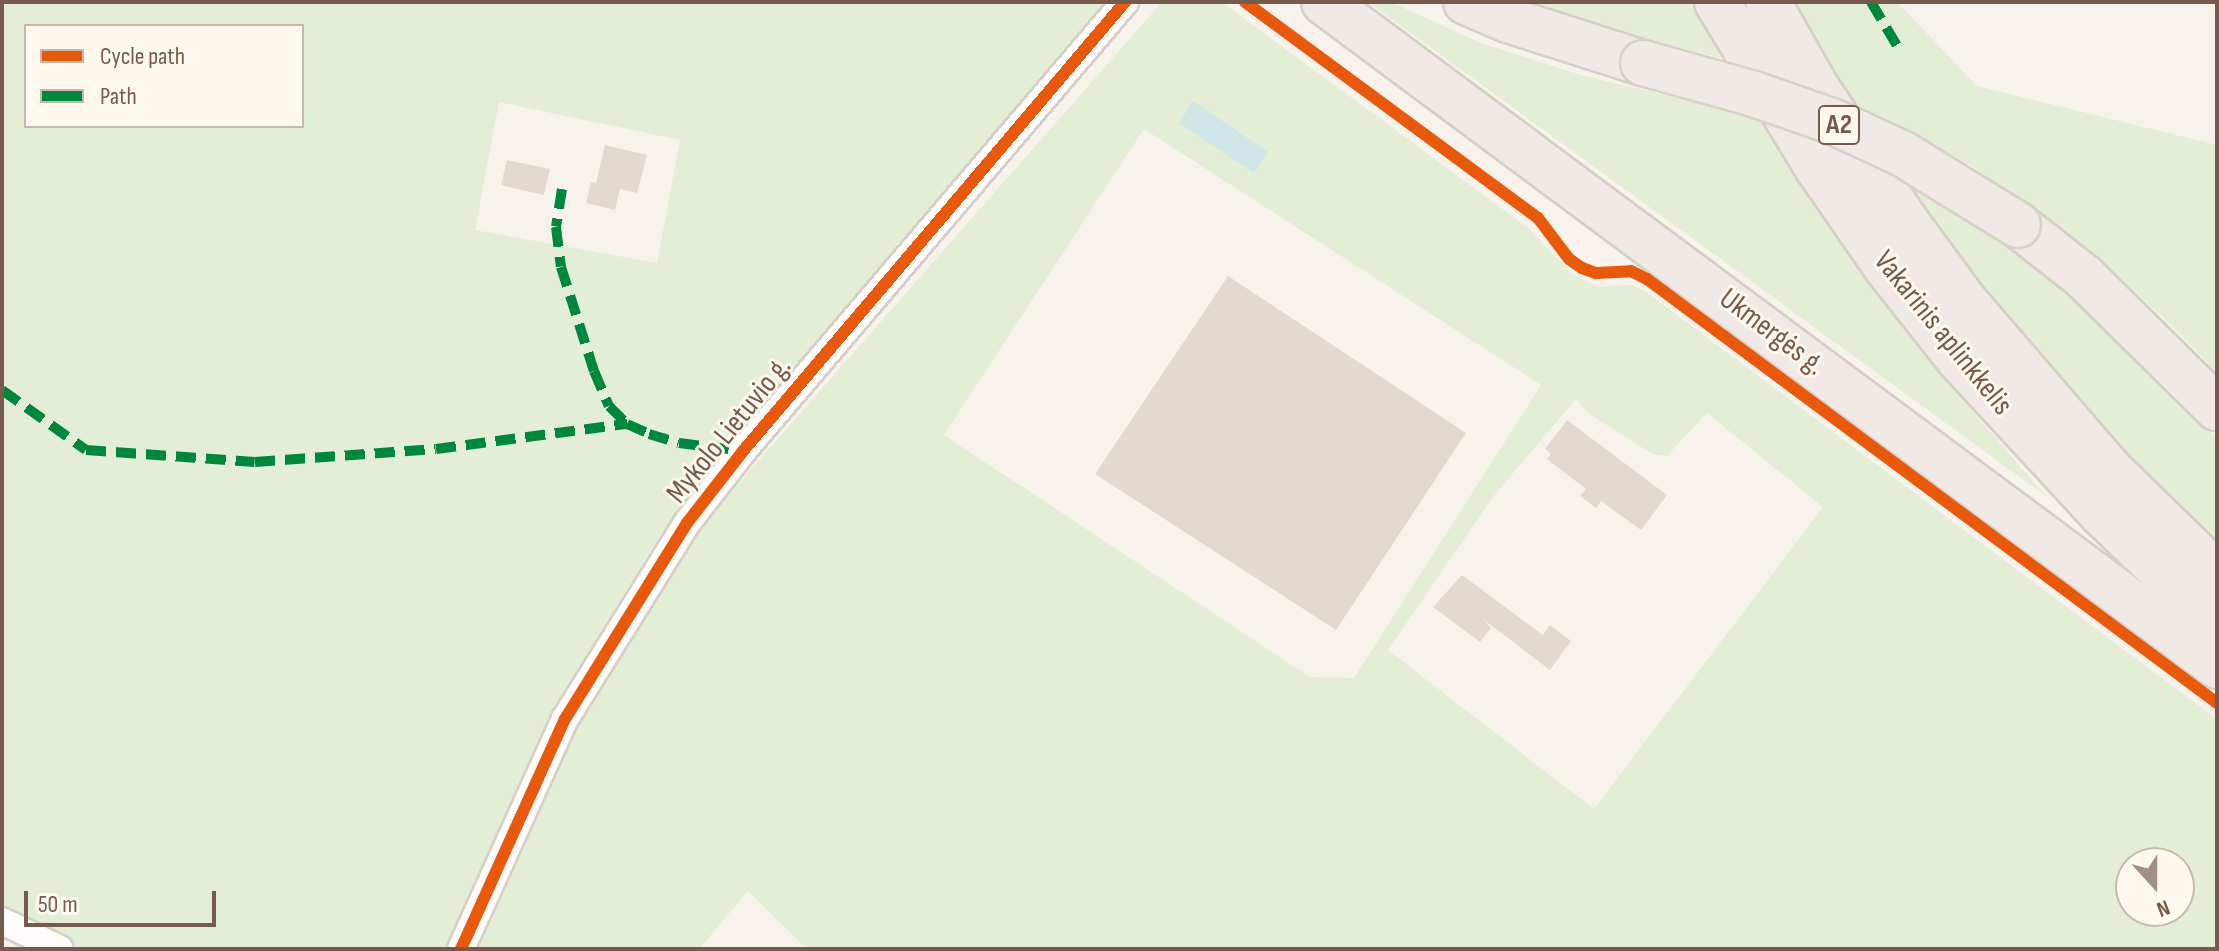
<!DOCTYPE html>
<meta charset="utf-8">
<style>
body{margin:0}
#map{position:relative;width:2219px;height:951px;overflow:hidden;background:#f7f3ec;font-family:"Sofia Sans Condensed",sans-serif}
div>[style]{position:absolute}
.green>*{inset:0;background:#e4eed7}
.water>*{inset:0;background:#cee6e7}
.building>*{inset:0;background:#e2d9d1}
.roads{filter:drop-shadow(2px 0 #d6cfc8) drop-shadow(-2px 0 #d6cfc8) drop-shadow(0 2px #d6cfc8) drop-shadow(0 -2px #d6cfc8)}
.street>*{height:26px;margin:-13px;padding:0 13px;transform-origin:13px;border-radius:13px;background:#fefdfc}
.highway>*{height:44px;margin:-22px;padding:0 22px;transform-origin:22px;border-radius:22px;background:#f1e9e5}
.bridges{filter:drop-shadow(2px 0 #d8d0ca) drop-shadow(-2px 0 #d8d0ca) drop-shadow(0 2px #d8d0ca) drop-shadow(0 -2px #d8d0ca)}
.highway-bridge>*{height:44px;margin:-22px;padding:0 22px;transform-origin:22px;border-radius:22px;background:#f1e9e5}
.quiet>*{height:10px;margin-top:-5px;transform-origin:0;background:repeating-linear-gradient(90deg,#00873e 0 20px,transparent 0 30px)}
.cycleway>*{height:12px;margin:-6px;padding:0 6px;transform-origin:6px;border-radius:6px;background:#e8590c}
span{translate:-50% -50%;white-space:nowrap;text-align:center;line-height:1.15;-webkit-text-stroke:6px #fef8ee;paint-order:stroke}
.shield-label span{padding:2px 6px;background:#fef8ee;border:2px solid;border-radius:6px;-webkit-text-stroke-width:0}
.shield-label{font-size:28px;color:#765a4c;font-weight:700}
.street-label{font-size:30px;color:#765a4c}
.frame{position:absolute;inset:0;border:4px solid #765a4c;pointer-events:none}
.legend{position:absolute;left:24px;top:24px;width:280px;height:104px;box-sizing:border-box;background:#fef8ee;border:2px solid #c8b9ad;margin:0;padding:10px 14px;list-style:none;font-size:24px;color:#765a4c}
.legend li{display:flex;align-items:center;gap:16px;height:40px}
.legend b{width:40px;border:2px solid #c8b9ad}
.north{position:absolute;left:2115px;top:847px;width:80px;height:80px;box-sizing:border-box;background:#fef8ee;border:2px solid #c8b9ad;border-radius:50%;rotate:159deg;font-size:22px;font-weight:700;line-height:32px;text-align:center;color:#765a4c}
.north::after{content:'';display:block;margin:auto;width:28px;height:36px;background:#a39084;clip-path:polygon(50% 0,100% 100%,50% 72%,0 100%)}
.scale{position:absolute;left:24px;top:891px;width:192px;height:36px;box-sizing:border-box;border:4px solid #765a4c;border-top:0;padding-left:10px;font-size:24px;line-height:28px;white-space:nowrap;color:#765a4c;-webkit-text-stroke:6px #fef8ee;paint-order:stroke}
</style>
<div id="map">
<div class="green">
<i style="clip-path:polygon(evenodd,2px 2px,1111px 2px,736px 434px,659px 537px,597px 637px,511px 802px,445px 949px,78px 949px,2px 909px,2px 2px,26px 26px,302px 26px,302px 126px,26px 126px,26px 26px,2px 2px,499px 102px,680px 140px,657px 263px,475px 230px,499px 102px)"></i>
<i style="clip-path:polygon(evenodd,1162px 2px,1222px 2px,1527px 227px,1571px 273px,1596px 286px,1632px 285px,1646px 292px,2217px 719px,2217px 949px,807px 949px,748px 891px,699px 949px,474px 949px,582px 716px,694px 534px,1162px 2px,1144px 129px,1541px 385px,1354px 678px,1310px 677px,944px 435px,1144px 129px,1162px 2px,1576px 399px,1588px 413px,1652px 454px,1667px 456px,1707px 413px,1823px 507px,1594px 809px,1388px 650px,1493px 497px,1576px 399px,1162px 2px,2131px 863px,2179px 863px,2179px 911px,2131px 911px,2131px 863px)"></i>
<i style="clip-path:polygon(1368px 2px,1391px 2px,1481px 43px,1581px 75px,1761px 118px,1857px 265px,1943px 377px,2047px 497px)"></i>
<i style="clip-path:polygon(1527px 2px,1691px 2px,1721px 58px,1583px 23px)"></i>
<i style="clip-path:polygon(1796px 2px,1897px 2px,1977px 86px,2217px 145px,2217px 373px,2177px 330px,2083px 245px,1970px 165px,1856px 107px)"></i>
<i style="clip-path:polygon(1905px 179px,2007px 241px,2092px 312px,2217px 439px,2217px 549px,2194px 530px,2021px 342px,1935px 233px)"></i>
</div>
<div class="water">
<i style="clip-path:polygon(1193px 101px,1268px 152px,1254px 173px,1179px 123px)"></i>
</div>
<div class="building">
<i style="clip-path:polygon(605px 145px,647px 155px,637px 193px,620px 189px,615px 210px,586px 203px,591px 182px,596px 183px)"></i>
<i style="clip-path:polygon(507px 160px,550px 169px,544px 195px,501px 185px)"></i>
<i style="clip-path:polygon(1228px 276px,1466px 433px,1336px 630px,1095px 474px)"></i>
<i style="clip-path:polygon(1567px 420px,1667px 495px,1641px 530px,1601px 501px,1596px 508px,1580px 496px,1586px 489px,1547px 459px,1551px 454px,1545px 449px)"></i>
<i style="clip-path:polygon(1462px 575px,1543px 635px,1550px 625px,1571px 641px,1550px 670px,1483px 619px,1491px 628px,1480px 642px,1433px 607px)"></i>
</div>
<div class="roads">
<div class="street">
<i style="left:2px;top:921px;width:64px;rotate:25.8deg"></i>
<i style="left:461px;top:949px;width:252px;rotate:-65.7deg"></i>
<i style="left:565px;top:719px;width:231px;rotate:-58.1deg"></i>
<i style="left:687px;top:523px;width:91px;rotate:-52.1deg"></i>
<i style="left:743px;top:451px;width:590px;rotate:-49.61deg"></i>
</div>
<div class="highway">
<i style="left:1324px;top:2px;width:1113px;rotate:36.63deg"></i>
<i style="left:1466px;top:2px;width:46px;rotate:23.2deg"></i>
<i style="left:1508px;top:20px;width:142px;rotate:17.7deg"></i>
<i style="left:1717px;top:2px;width:193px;rotate:58.8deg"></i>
<i style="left:1817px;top:167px;width:123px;rotate:55.3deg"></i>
<i style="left:1887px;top:268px;width:115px;rotate:51.7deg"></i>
<i style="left:1958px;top:358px;width:212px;rotate:47.3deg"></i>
<i style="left:2102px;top:514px;width:159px;rotate:43.7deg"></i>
<i style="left:1768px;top:2px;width:98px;rotate:60.5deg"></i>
<i style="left:1816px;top:87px;width:164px;rotate:56.2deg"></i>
<i style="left:1907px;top:223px;width:99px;rotate:53.6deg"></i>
<i style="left:1966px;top:303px;width:223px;rotate:49.2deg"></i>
<i style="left:2112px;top:472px;width:146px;rotate:44.2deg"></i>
<i style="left:2018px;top:225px;width:84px;rotate:38.2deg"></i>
<i style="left:2084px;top:277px;width:187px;rotate:44.6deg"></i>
</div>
</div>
<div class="bridges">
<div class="highway-bridge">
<i style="left:1643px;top:63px;width:115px;rotate:15.6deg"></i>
<i style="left:1754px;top:94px;width:85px;rotate:19.3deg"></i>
<i style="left:1834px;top:122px;width:76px;rotate:24.9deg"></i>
<i style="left:1903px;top:154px;width:135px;rotate:31.7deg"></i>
</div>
</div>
<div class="quiet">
<i style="left:1871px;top:2px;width:55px;rotate:59.2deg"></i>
<i style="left:562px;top:189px;width:38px;rotate:99deg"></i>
<i style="left:556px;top:227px;width:40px;rotate:82.9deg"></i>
<i style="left:561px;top:267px;width:109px;rotate:72.4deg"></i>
<i style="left:594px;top:371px;width:38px;rotate:67deg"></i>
<i style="left:609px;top:406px;width:25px;rotate:45deg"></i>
<i style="left:627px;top:424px;width:24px;rotate:24deg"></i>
<i style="left:649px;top:434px;width:31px;rotate:17deg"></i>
<i style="left:679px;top:443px;width:64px;rotate:7.1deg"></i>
<i style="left:2px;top:390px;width:103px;rotate:35.5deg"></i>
<i style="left:86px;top:450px;width:169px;rotate:4.1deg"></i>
<i style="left:255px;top:462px;width:181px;rotate:-4.1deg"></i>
<i style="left:436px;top:449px;width:193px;rotate:-7.5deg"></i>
</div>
<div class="cycleway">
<i style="left:1245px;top:2px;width:364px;rotate:36.4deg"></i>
<i style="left:1538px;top:218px;width:51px;rotate:52.9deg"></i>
<i style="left:1569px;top:259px;width:16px;rotate:35deg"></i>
<i style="left:1582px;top:268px;width:15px;rotate:20deg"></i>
<i style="left:1596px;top:273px;width:35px;rotate:-3deg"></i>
<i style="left:1631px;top:271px;width:18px;rotate:27deg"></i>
<i style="left:1647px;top:279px;width:710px;rotate:36.64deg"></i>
<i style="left:461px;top:949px;width:252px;rotate:-65.7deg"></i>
<i style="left:565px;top:719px;width:231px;rotate:-58.1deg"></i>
<i style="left:687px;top:523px;width:91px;rotate:-52.1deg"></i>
<i style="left:743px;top:451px;width:590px;rotate:-49.61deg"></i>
</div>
<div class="shield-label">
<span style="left:1839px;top:125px">A2</span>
</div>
<div class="street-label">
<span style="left:1772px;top:332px;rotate:37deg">Ukmergės g.</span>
<span style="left:1943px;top:333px;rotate:51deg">Vakarinis aplinkkelis</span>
<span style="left:729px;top:430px;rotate:-51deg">Mykolo Lietuvio g.</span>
</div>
<div class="frame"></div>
<ul class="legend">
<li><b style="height:10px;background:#e8590c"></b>Cycle path</li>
<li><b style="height:10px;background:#00873e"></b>Path</li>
</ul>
<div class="north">N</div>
<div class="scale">50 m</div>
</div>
